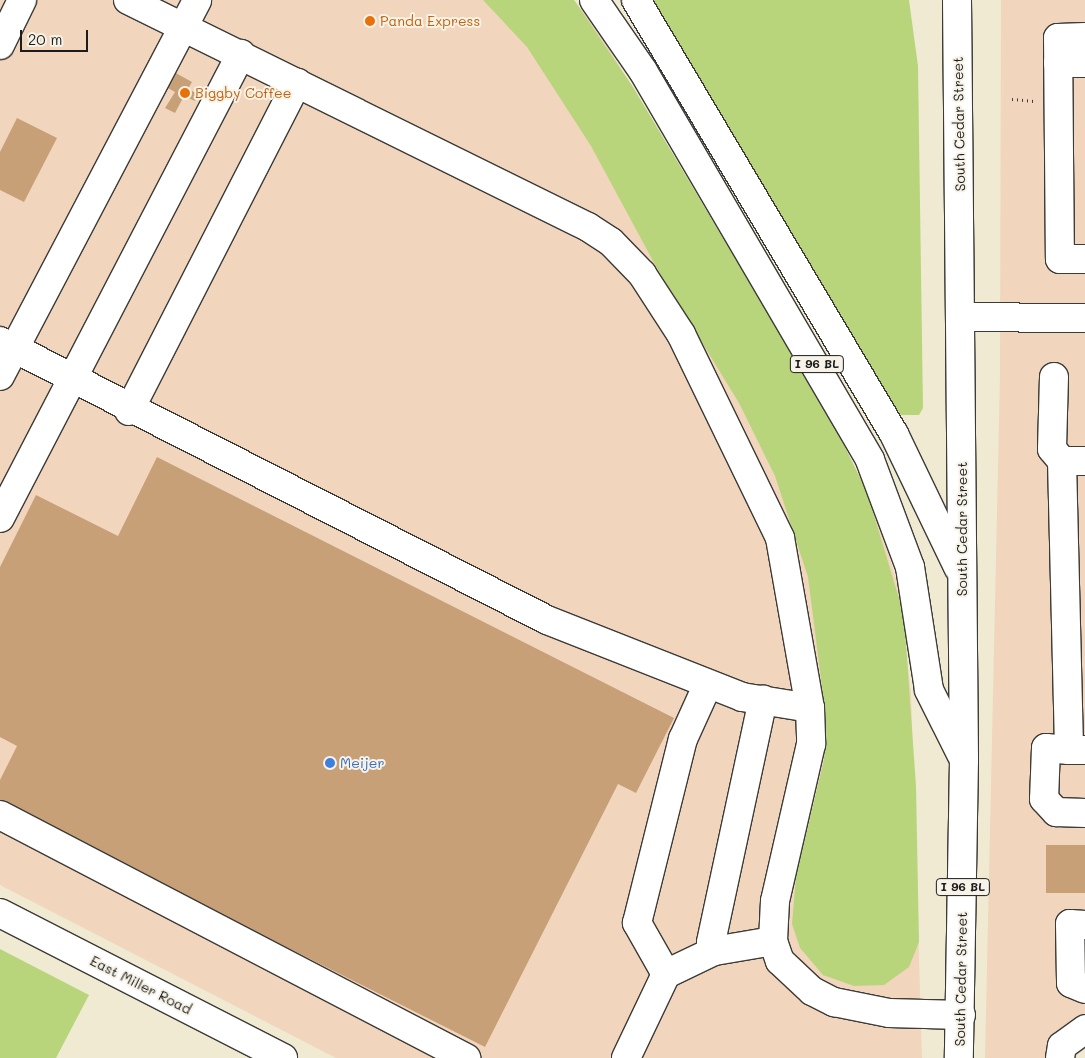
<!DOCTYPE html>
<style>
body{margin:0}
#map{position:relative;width:1085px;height:1058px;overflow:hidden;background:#f0ead3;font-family:Mali,sans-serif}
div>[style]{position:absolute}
.built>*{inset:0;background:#f1d5bd}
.green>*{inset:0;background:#b8d57c}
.building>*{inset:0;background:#c8a078}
.path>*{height:3px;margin-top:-1.5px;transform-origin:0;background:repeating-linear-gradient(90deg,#3c3b37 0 1px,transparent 0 5px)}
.roads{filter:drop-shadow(1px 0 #3c3b37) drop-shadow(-1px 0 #3c3b37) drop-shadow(0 1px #3c3b37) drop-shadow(0 -1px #3c3b37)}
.minor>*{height:28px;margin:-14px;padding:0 14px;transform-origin:14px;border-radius:14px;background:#fff}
.major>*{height:28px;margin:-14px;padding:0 14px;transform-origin:14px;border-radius:14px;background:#fff}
.dots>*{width:14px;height:14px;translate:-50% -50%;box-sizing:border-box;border:2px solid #f7f3e8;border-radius:50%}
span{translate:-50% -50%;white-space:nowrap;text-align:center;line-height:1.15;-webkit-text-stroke:4px #f7f3e8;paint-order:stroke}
.shield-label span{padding:1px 4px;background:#f7f3e8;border:1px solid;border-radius:4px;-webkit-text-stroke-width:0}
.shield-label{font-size:12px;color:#1c1c1c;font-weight:700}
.food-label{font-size:14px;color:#c56008}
.left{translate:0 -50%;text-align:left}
.street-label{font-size:14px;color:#1c1c1c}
.shop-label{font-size:14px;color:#366cbe}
.scale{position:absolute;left:20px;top:30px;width:68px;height:22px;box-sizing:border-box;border:2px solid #1c1c1c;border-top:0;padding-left:6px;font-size:15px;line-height:18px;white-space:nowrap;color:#1c1c1c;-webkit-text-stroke:4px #f7f3e8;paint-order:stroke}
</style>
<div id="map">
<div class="built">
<i style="clip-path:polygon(0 0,574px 0,603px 39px,833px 423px,867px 492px,885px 541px,898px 586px,911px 691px,922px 1058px,336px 1058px,0 885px)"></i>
<i style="clip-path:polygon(1001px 0,1085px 0,1085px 1049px,1073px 1058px,985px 1058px,1000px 376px)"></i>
</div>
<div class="green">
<i style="clip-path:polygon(483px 0,574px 0,579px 7px,633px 87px,833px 423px,867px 492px,904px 615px,916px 786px,919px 942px,909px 967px,884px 985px,854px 986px,823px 975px,800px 948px,792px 924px,796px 876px,824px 760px,826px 718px,808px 577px,775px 476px,739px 403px,659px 272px,591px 146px,527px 47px)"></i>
<i style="clip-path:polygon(653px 0,909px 0,918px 66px,923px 408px,919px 415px,901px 415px,891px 400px)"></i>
<i style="clip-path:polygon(0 949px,89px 995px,56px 1058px,0 1058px)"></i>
</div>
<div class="building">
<i style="clip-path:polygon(174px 72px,192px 82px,188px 89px,198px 94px,195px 101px,184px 96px,175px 113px,165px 108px,175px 92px,166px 87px)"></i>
<i style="clip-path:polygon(17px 118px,57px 138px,24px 202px,0 190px,0 152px)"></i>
<i style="clip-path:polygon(157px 457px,674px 718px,636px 793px,618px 784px,485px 1047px,0 803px,0 780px,17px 746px,0 737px,0 567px,36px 495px,118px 536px)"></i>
<i style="clip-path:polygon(1046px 845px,1085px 845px,1085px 893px,1046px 893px)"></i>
</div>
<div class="path">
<i style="left:1012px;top:99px;width:22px;rotate:5deg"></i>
</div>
<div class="roads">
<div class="minor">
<i style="left:128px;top:0;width:513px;rotate:26.27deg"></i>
<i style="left:588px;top:227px;width:27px;rotate:33deg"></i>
<i style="left:611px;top:242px;width:45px;rotate:45.9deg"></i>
<i style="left:642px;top:274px;width:72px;rotate:57deg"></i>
<i style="left:681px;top:334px;width:227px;rotate:64.1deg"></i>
<i style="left:780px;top:538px;width:173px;rotate:80deg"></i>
<i style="left:810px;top:708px;width:36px;rotate:88deg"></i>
<i style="left:811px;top:744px;width:161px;rotate:102.9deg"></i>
<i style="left:775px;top:901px;width:40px;rotate:92.9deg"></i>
<i style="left:773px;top:941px;width:21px;rotate:71deg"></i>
<i style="left:780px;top:961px;width:44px;rotate:43.2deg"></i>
<i style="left:812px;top:991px;width:25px;rotate:27deg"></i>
<i style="left:834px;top:1002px;width:56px;rotate:11.3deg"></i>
<i style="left:889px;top:1013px;width:72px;rotate:1.6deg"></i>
<i style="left:1085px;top:37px;width:27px;rotate:178deg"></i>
<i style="left:1058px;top:38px;width:221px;rotate:89.5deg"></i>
<i style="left:1060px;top:259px;width:25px"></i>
<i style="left:0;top:45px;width:50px;rotate:-63.9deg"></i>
<i style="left:1058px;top:63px;width:27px"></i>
<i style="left:961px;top:317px;width:124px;rotate:0.5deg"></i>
<i style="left:0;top:341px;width:614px;rotate:27.02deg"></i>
<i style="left:547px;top:620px;width:210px;rotate:21.5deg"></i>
<i style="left:742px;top:697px;width:69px;rotate:9.2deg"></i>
<i style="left:0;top:376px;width:424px;rotate:-62.3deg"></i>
<i style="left:1054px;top:377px;width:72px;rotate:91.6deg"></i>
<i style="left:1052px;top:449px;width:16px;rotate:50deg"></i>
<i style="left:129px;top:411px;width:369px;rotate:-62.9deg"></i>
<i style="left:1085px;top:461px;width:23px;rotate:180deg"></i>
<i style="left:1062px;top:461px;width:289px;rotate:88.6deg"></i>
<i style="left:1069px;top:750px;width:16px"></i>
<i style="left:0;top:518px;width:523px;rotate:-62.55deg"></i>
<i style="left:1069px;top:750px;width:23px;rotate:-175deg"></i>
<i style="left:1046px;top:748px;width:51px;rotate:92.2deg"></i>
<i style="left:1044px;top:799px;width:18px;rotate:47deg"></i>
<i style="left:1056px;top:812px;width:29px;rotate:2deg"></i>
<i style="left:0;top:815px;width:526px;rotate:27.54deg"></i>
<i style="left:0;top:913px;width:318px;rotate:27.1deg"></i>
<i style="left:1085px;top:925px;width:15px;rotate:-176deg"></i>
<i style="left:1070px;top:924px;width:59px;rotate:89deg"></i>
<i style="left:1071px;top:983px;width:15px;rotate:23deg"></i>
<i style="left:714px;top:951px;width:9px;rotate:-108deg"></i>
<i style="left:711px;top:942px;width:248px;rotate:-77.9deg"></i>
<i style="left:666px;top:974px;width:59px;rotate:-119.6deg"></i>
<i style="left:637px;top:923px;width:190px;rotate:-76deg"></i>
<i style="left:683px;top:739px;width:60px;rotate:-65.6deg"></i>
<i style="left:626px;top:1058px;width:93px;rotate:-64.5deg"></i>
<i style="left:666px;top:974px;width:53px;rotate:-25.6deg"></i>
<i style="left:714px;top:951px;width:60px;rotate:-9.6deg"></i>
<i style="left:1060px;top:1058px;width:12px;rotate:-81deg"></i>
<i style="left:1062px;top:1046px;width:29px;rotate:-36deg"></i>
</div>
<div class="major">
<i style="left:594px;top:0;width:86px;rotate:55.4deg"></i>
<i style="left:643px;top:71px;width:450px;rotate:59.7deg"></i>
<i style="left:870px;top:460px;width:114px;rotate:69.5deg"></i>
<i style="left:910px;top:567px;width:124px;rotate:81.2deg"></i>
<i style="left:929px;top:690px;width:72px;rotate:63.4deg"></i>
<i style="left:636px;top:0;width:505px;rotate:59.27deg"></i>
<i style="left:894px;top:434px;width:148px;rotate:64.3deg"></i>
<i style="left:957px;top:0;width:760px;rotate:89.47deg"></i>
<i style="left:964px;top:760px;width:298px;rotate:91deg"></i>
</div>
</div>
<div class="dots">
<i style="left:370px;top:21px;background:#e8710a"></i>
<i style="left:185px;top:93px;background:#e8710a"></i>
<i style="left:330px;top:763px;background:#3f7fe0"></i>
</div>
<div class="shield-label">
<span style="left:817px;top:364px">I 96 BL</span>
<span style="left:963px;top:887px">I 96 BL</span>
</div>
<div class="food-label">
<span class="left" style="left:380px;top:21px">Panda Express</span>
<span class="left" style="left:195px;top:93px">Biggby Coffee</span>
</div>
<div class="street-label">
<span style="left:959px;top:124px;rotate:-91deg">South Cedar Street</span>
<span style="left:962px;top:529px;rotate:-90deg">South Cedar Street</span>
<span style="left:961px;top:979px;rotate:-89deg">South Cedar Street</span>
<span style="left:141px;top:985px;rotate:27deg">East Miller Road</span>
</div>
<div class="shop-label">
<span class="left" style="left:340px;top:763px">Meijer</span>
</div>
<div class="scale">20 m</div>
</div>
